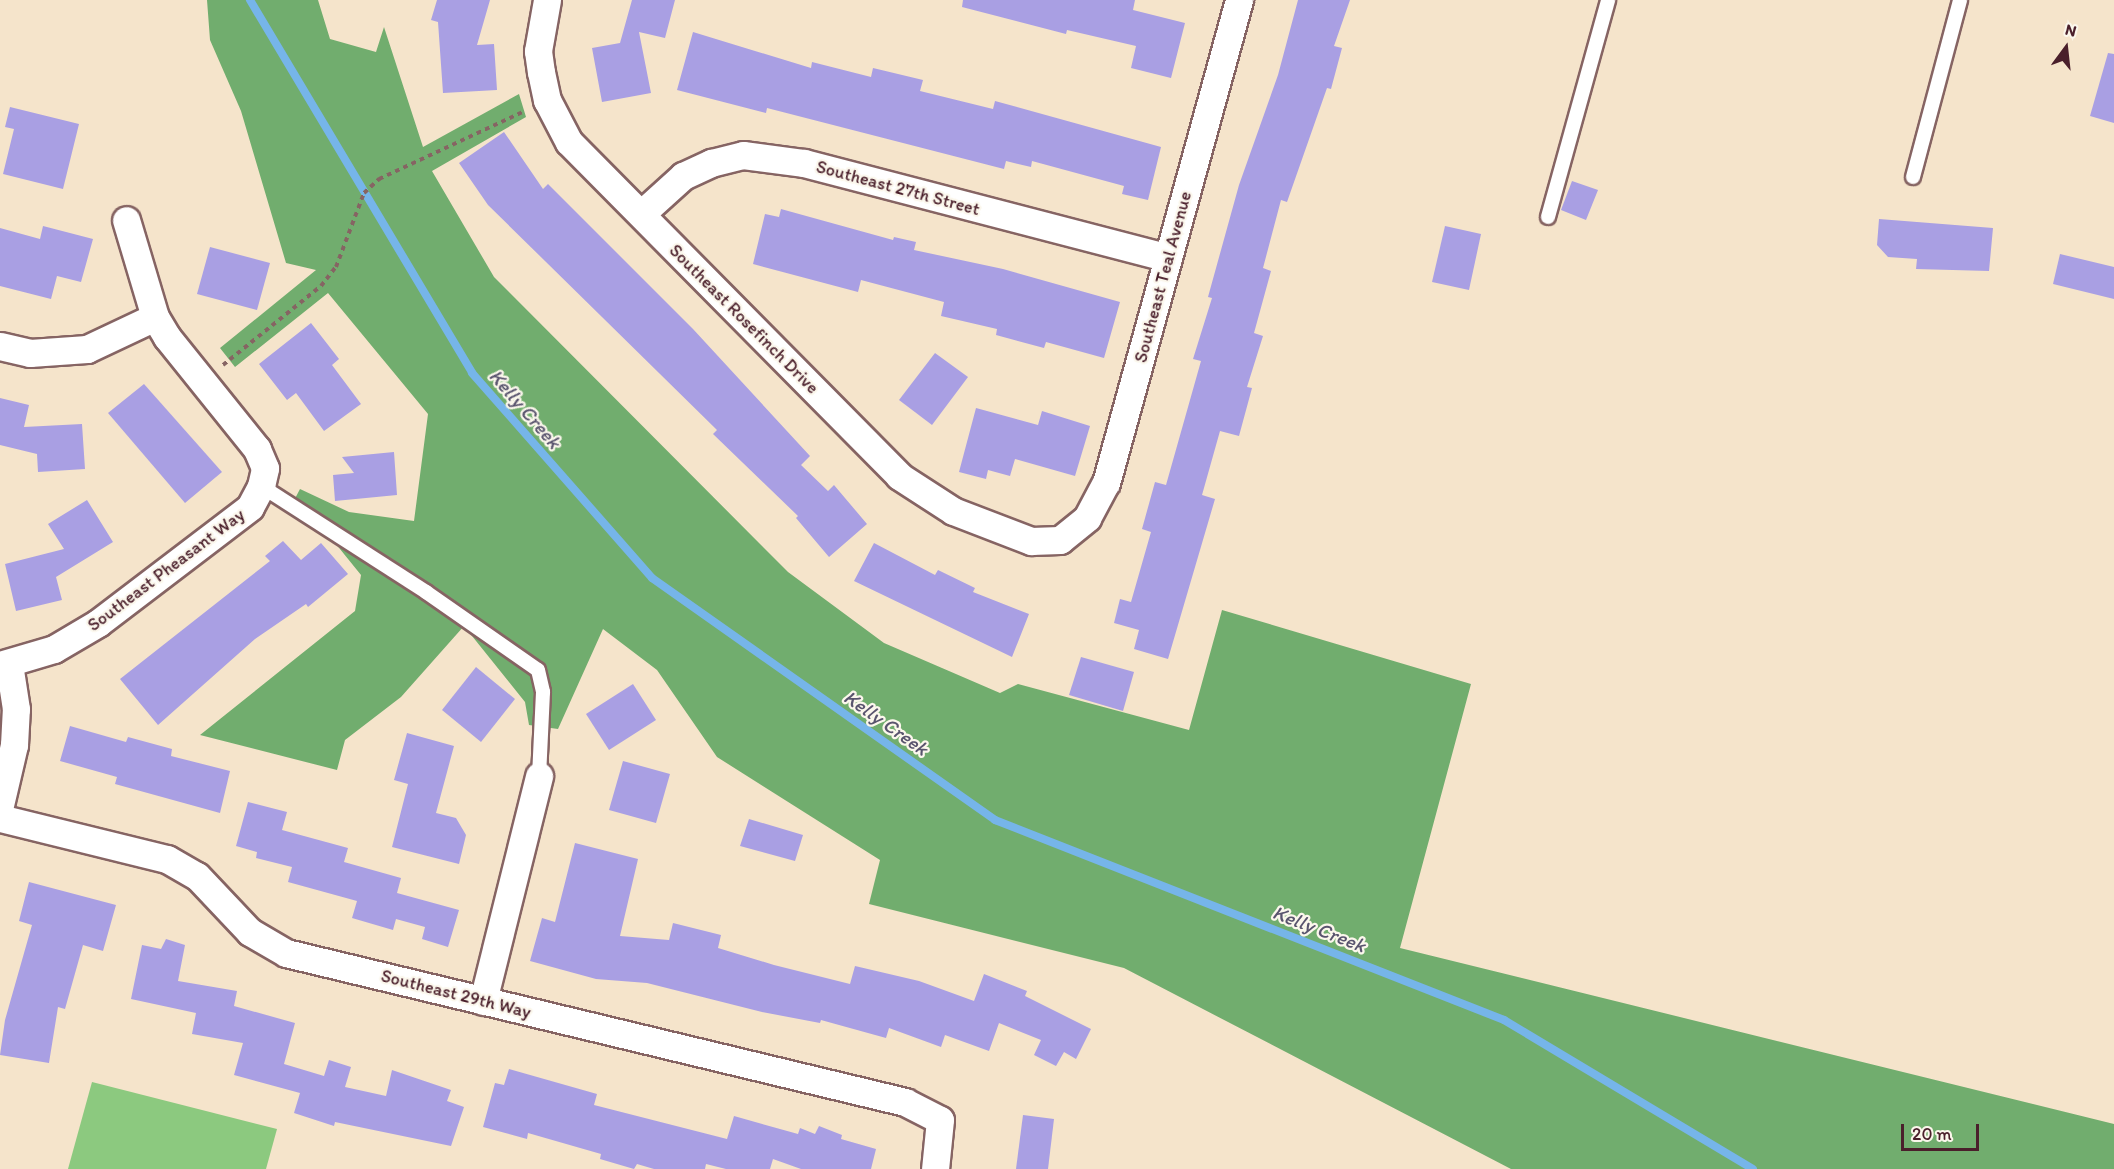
<!DOCTYPE html>
<style>
body{margin:0}
#map{position:relative;width:2114px;height:1169px;overflow:hidden;background:#f5e4cb;font-family:Itim,sans-serif}
div>[style]{position:absolute}
.green>*{inset:0;background:#8cc97f}
.forest>*{inset:0;background:#71ad6e}
.stream>*{height:8px;margin:-4px;padding:0 4px;transform-origin:4px;border-radius:4px;background:#76b5e9}
.building>*{inset:0;background:#a99fe3}
.path>*{height:4px;margin-top:-2px;transform-origin:0;background:repeating-linear-gradient(90deg,#866463 0 4.5px,transparent 0 9px)}
.roads{filter:drop-shadow(2px 0 #866463) drop-shadow(-2px 0 #866463) drop-shadow(0 2px #866463) drop-shadow(0 -2px #866463)}
.service>*{height:14px;margin:-7px;padding:0 7px;transform-origin:7px;border-radius:7px;background:#fff}
.minor>*{height:27px;margin:-13.5px;padding:0 13.5px;transform-origin:13.5px;border-radius:13.5px;background:#fff}
span{translate:-50% -50%;white-space:nowrap;text-align:center;line-height:1.15;-webkit-text-stroke:4.5px #fbf7ec;paint-order:stroke}
.street-label{font-size:18px;color:#4a1f2b}
.water-label{font-size:20px;color:#59546e;font-style:italic}
.north{position:absolute;left:2036px;top:18px;width:60px;height:60px;-webkit-text-stroke:4px #fbf7ec;paint-order:stroke;rotate:15deg;font-size:16px;font-weight:700;line-height:24px;text-align:center;color:#4a1f2b}
.north::after{content:'';display:block;margin:auto;width:21px;height:27px;background:#4a1f2b;clip-path:polygon(50% 0,100% 100%,50% 72%,0 100%)}
.scale{position:absolute;left:1901px;top:1124px;width:78px;height:27px;box-sizing:border-box;border:3px solid #4a1f2b;border-top:0;padding-left:8px;font-size:18px;line-height:21px;white-space:nowrap;color:#4a1f2b;-webkit-text-stroke:4px #fbf7ec;paint-order:stroke}
</style>
<div id="map">
<div class="green">
<i style="clip-path:polygon(92px 1082px,277px 1129px,266px 1169px,68px 1169px)"></i>
</div>
<div class="forest">
<i style="clip-path:polygon(207px 0,318px 0,330px 39px,376px 52px,384px 27px,423px 147px,519px 94px,526px 117px,432px 171px,494px 277px,788px 572px,884px 643px,1000px 693px,1018px 684px,1189px 730px,1222px 610px,1471px 684px,1400px 948px,2114px 1124px,2114px 1169px,1511px 1169px,1124px 968px,869px 904px,880px 860px,717px 757px,657px 670px,603px 629px,558px 729px,529px 725px,525px 702px,464px 626px,401px 697px,345px 740px,337px 770px,200px 735px,355px 611px,361px 575px,327px 533px,289px 510px,300px 489px,349px 512px,414px 521px,428px 414px,328px 293px,235px 367px,220px 348px,316px 270px,286px 263px,241px 111px,210px 40px)"></i>
</div>
<div class="stream">
<i style="left:250px;top:0;width:434px;rotate:59.2deg"></i>
<i style="left:472px;top:373px;width:273px;rotate:48.7deg"></i>
<i style="left:652px;top:578px;width:420px;rotate:35.2deg"></i>
<i style="left:995px;top:820px;width:547px;rotate:21.45deg"></i>
<i style="left:1504px;top:1020px;width:290px;rotate:30.9deg"></i>
</div>
<div class="building">
<i style="clip-path:polygon(437px 0,490px 0,477px 45px,494px 44px,497px 90px,443px 93px,438px 22px,431px 20px)"></i>
<i style="clip-path:polygon(632px 0,675px 0,665px 38px,639px 32px,651px 93px,602px 102px,592px 48px,620px 43px)"></i>
<i style="clip-path:polygon(963px 0,1135px 0,1133px 10px,1185px 23px,1171px 78px,1131px 68px,1136px 46px,1067px 30px,1066px 34px,962px 7px)"></i>
<i style="clip-path:polygon(1298px 0,1350px 0,1334px 46px,1342px 48px,1331px 89px,1327px 88px,1287px 202px,1281px 200px,1263px 268px,1271px 271px,1254px 333px,1263px 336px,1247px 387px,1252px 388px,1239px 436px,1220px 431px,1202px 495px,1215px 499px,1168px 659px,1134px 649px,1139px 630px,1114px 623px,1120px 599px,1131px 602px,1151px 532px,1142px 529px,1155px 482px,1166px 485px,1201px 361px,1193px 359px,1212px 298px,1208px 297px,1239px 185px,1278px 75px)"></i>
<i style="clip-path:polygon(693px 32px,811px 68px,812px 62px,871px 77px,873px 68px,923px 80px,920px 91px,993px 109px,995px 101px,1161px 147px,1148px 200px,1122px 194px,1124px 186px,1032px 161px,1031px 167px,1006px 161px,1004px 169px,767px 108px,766px 113px,677px 90px)"></i>
<i style="clip-path:polygon(2108px 53px,2114px 54px,2114px 123px,2090px 116px)"></i>
<i style="clip-path:polygon(10px 107px,79px 124px,63px 189px,3px 174px,14px 129px,5px 127px)"></i>
<i style="clip-path:polygon(504px 132px,543px 189px,548px 184px,693px 329px,810px 456px,801px 465px,828px 491px,834px 485px,867px 524px,829px 557px,796px 518px,798px 516px,713px 434px,717px 430px,488px 205px,459px 163px)"></i>
<i style="clip-path:polygon(1572px 181px,1598px 190px,1586px 220px,1561px 210px)"></i>
<i style="clip-path:polygon(781px 209px,893px 240px,894px 237px,916px 242px,914px 250px,1003px 269px,1120px 302px,1104px 358px,1046px 342px,1044px 348px,996px 335px,997px 329px,941px 316px,944px 302px,861px 280px,858px 292px,753px 264px,765px 214px,779px 217px)"></i>
<i style="clip-path:polygon(1879px 219px,1993px 228px,1989px 271px,1916px 269px,1917px 259px,1888px 257px,1877px 245px)"></i>
<i style="clip-path:polygon(43px 226px,93px 239px,81px 282px,57px 276px,51px 299px,0 286px,0 228px,40px 239px)"></i>
<i style="clip-path:polygon(1445px 226px,1481px 234px,1469px 290px,1432px 282px)"></i>
<i style="clip-path:polygon(210px 247px,270px 263px,257px 310px,197px 294px)"></i>
<i style="clip-path:polygon(2060px 254px,2114px 267px,2114px 299px,2053px 284px)"></i>
<i style="clip-path:polygon(311px 323px,339px 359px,332px 365px,361px 404px,324px 431px,296px 393px,287px 400px,259px 364px)"></i>
<i style="clip-path:polygon(935px 353px,968px 377px,932px 425px,899px 400px)"></i>
<i style="clip-path:polygon(144px 384px,222px 472px,185px 503px,108px 413px)"></i>
<i style="clip-path:polygon(0 398px,29px 405px,24px 427px,82px 424px,85px 469px,38px 472px,37px 454px,0 445px)"></i>
<i style="clip-path:polygon(976px 408px,1038px 425px,1042px 411px,1090px 426px,1075px 476px,1015px 459px,1010px 476px,988px 470px,986px 479px,959px 472px)"></i>
<i style="clip-path:polygon(394px 452px,397px 495px,335px 501px,333px 475px,354px 473px,342px 457px)"></i>
<i style="clip-path:polygon(87px 500px,113px 542px,56px 577px,62px 600px,16px 611px,5px 564px,64px 549px,48px 524px)"></i>
<i style="clip-path:polygon(283px 541px,301px 560px,321px 543px,348px 574px,308px 607px,306px 604px,255px 639px,158px 725px,120px 679px,270px 561px,265px 556px)"></i>
<i style="clip-path:polygon(874px 543px,935px 575px,938px 570px,975px 588px,973px 592px,1029px 614px,1012px 657px,854px 581px)"></i>
<i style="clip-path:polygon(1081px 657px,1134px 672px,1123px 711px,1069px 695px)"></i>
<i style="clip-path:polygon(476px 667px,515px 699px,481px 742px,442px 710px)"></i>
<i style="clip-path:polygon(633px 684px,656px 720px,609px 750px,586px 714px)"></i>
<i style="clip-path:polygon(70px 726px,126px 742px,128px 737px,172px 749px,171px 756px,230px 771px,220px 813px,115px 784px,117px 777px,60px 761px)"></i>
<i style="clip-path:polygon(407px 733px,454px 746px,436px 813px,456px 818px,466px 835px,459px 864px,392px 847px,408px 784px,394px 780px)"></i>
<i style="clip-path:polygon(623px 761px,670px 774px,656px 823px,609px 810px)"></i>
<i style="clip-path:polygon(248px 802px,287px 812px,282px 830px,348px 848px,344px 862px,401px 878px,397px 893px,459px 910px,448px 947px,422px 939px,425px 927px,396px 919px,393px 930px,352px 918px,357px 901px,288px 882px,292px 867px,256px 858px,257px 852px,236px 846px)"></i>
<i style="clip-path:polygon(749px 819px,803px 835px,795px 861px,740px 846px)"></i>
<i style="clip-path:polygon(575px 843px,638px 859px,620px 936px,669px 940px,673px 923px,721px 935px,718px 948px,774px 965px,850px 984px,855px 966px,919px 981px,974px 1001px,984px 974px,1027px 991px,1025px 996px,1091px 1029px,1076px 1059px,1064px 1052px,1056px 1066px,1034px 1055px,1041px 1040px,999px 1023px,989px 1051px,945px 1035px,941px 1047px,889px 1028px,886px 1038px,821px 1020px,820px 1023px,762px 1012px,647px 983px,596px 979px,530px 961px,542px 918px,555px 922px)"></i>
<i style="clip-path:polygon(29px 882px,116px 905px,103px 951px,83px 945px,65px 1009px,58px 1007px,49px 1063px,0 1055px,5px 1020px,32px 925px,19px 921px)"></i>
<i style="clip-path:polygon(166px 939px,185px 945px,178px 981px,237px 991px,234px 1006px,295px 1023px,284px 1064px,324px 1076px,329px 1060px,351px 1067px,345px 1087px,386px 1096px,392px 1070px,451px 1090px,447px 1101px,464px 1107px,451px 1146px,335px 1122px,334px 1126px,294px 1113px,300px 1093px,234px 1075px,243px 1043px,192px 1034px,196px 1013px,131px 999px,142px 945px,161px 949px)"></i>
<i style="clip-path:polygon(509px 1069px,597px 1094px,594px 1105px,727px 1139px,734px 1116px,798px 1134px,800px 1128px,815px 1134px,819px 1126px,842px 1135px,841px 1139px,876px 1149px,871px 1169px,801px 1169px,773px 1159px,770px 1169px,726px 1169px,706px 1164px,705px 1169px,654px 1169px,637px 1164px,634px 1169px,600px 1159px,601px 1154px,528px 1133px,527px 1139px,483px 1127px,495px 1083px,504px 1085px)"></i>
<i style="clip-path:polygon(1023px 1115px,1054px 1119px,1048px 1169px,1016px 1169px)"></i>
</div>
<div class="path">
<i style="left:223px;top:365px;width:126px;rotate:-38.9deg"></i>
<i style="left:321px;top:286px;width:24px;rotate:-52deg"></i>
<i style="left:336px;top:267px;width:79px;rotate:-69.3deg"></i>
<i style="left:364px;top:193px;width:21px;rotate:-43deg"></i>
<i style="left:379px;top:179px;width:159px;rotate:-25deg"></i>
</div>
<div class="roads">
<div class="service">
<i style="left:1913px;top:177px;width:183px;rotate:-75.1deg"></i>
<i style="left:1548px;top:217px;width:225px;rotate:-74.5deg"></i>
<i style="left:261px;top:486px;width:196px;rotate:32.7deg"></i>
<i style="left:426px;top:592px;width:136px;rotate:34.9deg"></i>
<i style="left:538px;top:670px;width:23px;rotate:77deg"></i>
<i style="left:543px;top:692px;width:84px;rotate:92.7deg"></i>
</div>
<div class="minor">
<i style="left:547px;top:0;width:52px;rotate:100deg"></i>
<i style="left:538px;top:51px;width:21px;rotate:82deg"></i>
<i style="left:541px;top:72px;width:29px;rotate:78deg"></i>
<i style="left:547px;top:100px;width:47px;rotate:62.4deg"></i>
<i style="left:569px;top:142px;width:470px;rotate:45.3deg"></i>
<i style="left:899px;top:476px;width:64px;rotate:32.9deg"></i>
<i style="left:953px;top:511px;width:84px;rotate:21deg"></i>
<i style="left:1031px;top:541px;width:29px;rotate:-2deg"></i>
<i style="left:1060px;top:540px;width:35px;rotate:-39deg"></i>
<i style="left:1087px;top:518px;width:40px;rotate:-62deg"></i>
<i style="left:1106px;top:483px;width:501px;rotate:-74.6deg"></i>
<i style="left:641px;top:214px;width:57px;rotate:-42.1deg"></i>
<i style="left:683px;top:176px;width:31px;rotate:-25deg"></i>
<i style="left:711px;top:163px;width:33px;rotate:-14deg"></i>
<i style="left:743px;top:155px;width:62px;rotate:7.5deg"></i>
<i style="left:804px;top:163px;width:376px;rotate:14.6deg"></i>
<i style="left:0;top:346px;width:31px;rotate:13deg"></i>
<i style="left:30px;top:353px;width:57px;rotate:-4deg"></i>
<i style="left:87px;top:349px;width:75px;rotate:-25.2deg"></i>
<i style="left:0;top:665px;width:56px;rotate:-16.5deg"></i>
<i style="left:54px;top:649px;width:51px;rotate:-30.6deg"></i>
<i style="left:98px;top:623px;width:191px;rotate:-37.3deg"></i>
<i style="left:250px;top:507px;width:24px;rotate:-62deg"></i>
<i style="left:261px;top:486px;width:18px;rotate:-77deg"></i>
<i style="left:265px;top:468px;width:21px;rotate:-113deg"></i>
<i style="left:257px;top:449px;width:144px;rotate:-128.8deg"></i>
<i style="left:167px;top:337px;width:23px;rotate:-121deg"></i>
<i style="left:155px;top:317px;width:101px;rotate:-106.6deg"></i>
<i style="left:0;top:805px;width:62px;rotate:-76.9deg"></i>
<i style="left:14px;top:745px;width:36px;rotate:-87deg"></i>
<i style="left:16px;top:709px;width:46px;rotate:-98.8deg"></i>
<i style="left:0;top:818px;width:172px;rotate:13.8deg"></i>
<i style="left:167px;top:859px;width:34px;rotate:30deg"></i>
<i style="left:197px;top:876px;width:77px;rotate:46.6deg"></i>
<i style="left:250px;top:932px;width:42px;rotate:30.3deg"></i>
<i style="left:286px;top:953px;width:637px;rotate:13.53deg"></i>
<i style="left:905px;top:1102px;width:39px;rotate:27deg"></i>
<i style="left:940px;top:1120px;width:49px;rotate:95.8deg"></i>
<i style="left:483px;top:1001px;width:232px;rotate:-76deg"></i>
</div>
</div>
<div class="street-label">
<span style="left:898px;top:188px;rotate:15deg">Southeast 27th Street</span>
<span style="left:1163px;top:277px;rotate:-75deg">Southeast Teal Avenue</span>
<span style="left:744px;top:319px;rotate:45deg">Southeast Rosefinch Drive</span>
<span style="left:166px;top:570px;rotate:-37deg">Southeast Pheasant Way</span>
<span style="left:456px;top:994px;rotate:14deg">Southeast 29th Way</span>
</div>
<div class="water-label">
<span style="left:525px;top:409px;rotate:49deg">Kelly Creek</span>
<span style="left:886px;top:723px;rotate:35deg">Kelly Creek</span>
<span style="left:1319px;top:929px;rotate:21deg">Kelly Creek</span>
</div>
<div class="north">N</div>
<div class="scale">20 m</div>
</div>
